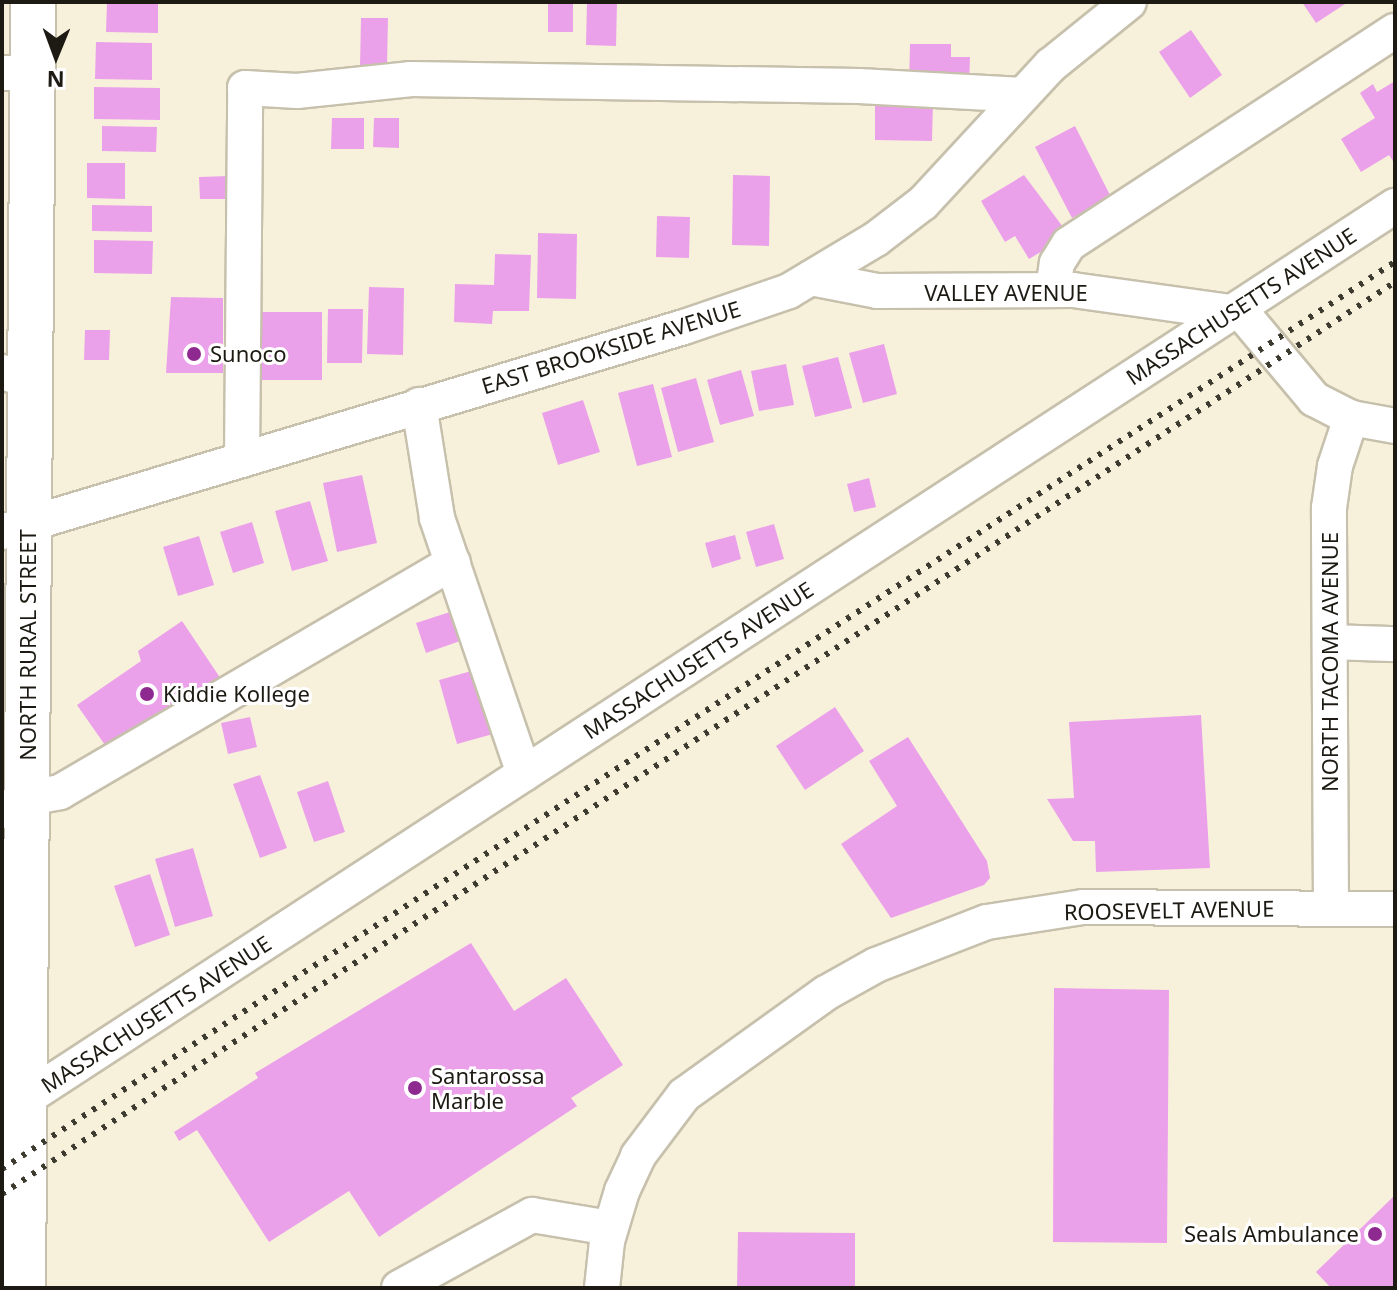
<!DOCTYPE html>
<style>
body{margin:0}
#map{position:relative;width:1397px;height:1290px;overflow:hidden;background:#f7f1db;font-family:"Noto Sans",sans-serif}
div>[style]{position:absolute}
.building>*{inset:0;background:#eba1ea}
.roads{filter:drop-shadow(2px 0 #c6c0ac) drop-shadow(-2px 0 #c6c0ac) drop-shadow(0 2px #c6c0ac) drop-shadow(0 -2px #c6c0ac)}
.minor>*{height:34px;margin:-17px;padding:0 17px;transform-origin:17px;border-radius:17px;background:#fff}
.major>*{height:44px;margin:-22px;padding:0 22px;transform-origin:22px;border-radius:22px;background:#fff}
.rail>*{height:6px;margin-top:-3px;transform-origin:0;background:repeating-linear-gradient(90deg,#3d3b30 0 4px,transparent 0 12px)}
.dots>*{width:22px;height:22px;translate:-50% -50%;box-sizing:border-box;border:4px solid #fff;border-radius:50%}
span{translate:-50% -50%;white-space:nowrap;text-align:center;line-height:1.15;-webkit-text-stroke:6px #fff;paint-order:stroke}
.street-label{font-size:22px;color:#1c1a12}
.poi-label{font-size:22px;color:#1c1a12}
.left{translate:0 -50%;text-align:left}
.right{translate:-100% -50%;text-align:right}
.frame{position:absolute;inset:0;border:4px solid #1c1a12;pointer-events:none}
.north{position:absolute;left:16px;top:16px;width:80px;height:80px;-webkit-text-stroke:6px #fff;paint-order:stroke;rotate:181deg;font-size:22px;font-weight:700;line-height:32px;text-align:center;color:#1c1a12}
.north::after{content:'';display:block;margin:auto;width:28px;height:36px;background:#1c1a12;clip-path:polygon(50% 0,100% 100%,50% 72%,0 100%)}
</style>
<div id="map">
<div class="building">
<i style="clip-path:polygon(107px 2px,158px 2px,158px 33px,106px 32px)"></i>
<i style="clip-path:polygon(548px 2px,573px 2px,573px 32px,548px 32px)"></i>
<i style="clip-path:polygon(587px 2px,617px 2px,616px 46px,586px 45px)"></i>
<i style="clip-path:polygon(1302px 2px,1348px 2px,1316px 23px)"></i>
<i style="clip-path:polygon(361px 18px,388px 18px,387px 66px,360px 66px)"></i>
<i style="clip-path:polygon(1191px 30px,1222px 75px,1190px 98px,1159px 52px)"></i>
<i style="clip-path:polygon(96px 42px,152px 43px,152px 80px,95px 79px)"></i>
<i style="clip-path:polygon(910px 44px,951px 44px,951px 57px,970px 57px,969px 86px,909px 85px)"></i>
<i style="clip-path:polygon(1395px 81px,1395px 164px,1389px 155px,1361px 172px,1341px 139px,1375px 118px,1360px 93px,1373px 84px,1377px 92px)"></i>
<i style="clip-path:polygon(94px 87px,160px 88px,160px 120px,94px 119px)"></i>
<i style="clip-path:polygon(875px 101px,933px 102px,932px 141px,875px 140px)"></i>
<i style="clip-path:polygon(332px 118px,364px 118px,364px 149px,331px 149px)"></i>
<i style="clip-path:polygon(374px 118px,399px 118px,399px 148px,373px 147px)"></i>
<i style="clip-path:polygon(102px 126px,157px 127px,156px 152px,102px 151px)"></i>
<i style="clip-path:polygon(1075px 126px,1111px 197px,1072px 218px,1035px 147px)"></i>
<i style="clip-path:polygon(87px 163px,125px 163px,125px 199px,87px 198px)"></i>
<i style="clip-path:polygon(733px 175px,770px 176px,769px 246px,732px 245px)"></i>
<i style="clip-path:polygon(1024px 175px,1069px 235px,1029px 259px,1015px 236px,1005px 242px,981px 201px)"></i>
<i style="clip-path:polygon(229px 176px,229px 199px,200px 199px,199px 177px)"></i>
<i style="clip-path:polygon(92px 205px,152px 206px,152px 232px,92px 231px)"></i>
<i style="clip-path:polygon(657px 216px,690px 217px,689px 258px,656px 257px)"></i>
<i style="clip-path:polygon(538px 233px,577px 234px,576px 299px,537px 298px)"></i>
<i style="clip-path:polygon(94px 240px,153px 241px,152px 274px,94px 273px)"></i>
<i style="clip-path:polygon(495px 254px,531px 255px,529px 311px,493px 311px,492px 324px,454px 322px,455px 284px,494px 285px)"></i>
<i style="clip-path:polygon(369px 287px,404px 288px,403px 355px,367px 354px)"></i>
<i style="clip-path:polygon(171px 297px,223px 298px,223px 373px,166px 373px)"></i>
<i style="clip-path:polygon(328px 309px,363px 309px,362px 363px,327px 363px)"></i>
<i style="clip-path:polygon(250px 312px,322px 312px,322px 380px,249px 380px)"></i>
<i style="clip-path:polygon(85px 330px,110px 330px,109px 360px,84px 360px)"></i>
<i style="clip-path:polygon(884px 344px,897px 394px,863px 403px,849px 353px)"></i>
<i style="clip-path:polygon(838px 357px,852px 408px,815px 417px,802px 366px)"></i>
<i style="clip-path:polygon(786px 364px,794px 405px,759px 411px,751px 371px)"></i>
<i style="clip-path:polygon(741px 370px,754px 416px,720px 425px,707px 380px)"></i>
<i style="clip-path:polygon(696px 378px,714px 442px,678px 452px,661px 388px)"></i>
<i style="clip-path:polygon(653px 384px,672px 457px,637px 466px,618px 393px)"></i>
<i style="clip-path:polygon(583px 400px,600px 452px,558px 465px,542px 413px)"></i>
<i style="clip-path:polygon(362px 475px,377px 543px,337px 552px,323px 483px)"></i>
<i style="clip-path:polygon(869px 478px,876px 507px,854px 512px,847px 484px)"></i>
<i style="clip-path:polygon(310px 501px,328px 561px,292px 571px,275px 511px)"></i>
<i style="clip-path:polygon(252px 522px,264px 563px,233px 573px,220px 532px)"></i>
<i style="clip-path:polygon(774px 524px,784px 559px,756px 567px,746px 532px)"></i>
<i style="clip-path:polygon(735px 535px,741px 559px,712px 568px,705px 543px)"></i>
<i style="clip-path:polygon(199px 536px,214px 585px,178px 596px,163px 547px)"></i>
<i style="clip-path:polygon(453px 611px,463px 640px,426px 653px,416px 623px)"></i>
<i style="clip-path:polygon(182px 621px,221px 679px,112px 755px,77px 705px,141px 661px,138px 651px)"></i>
<i style="clip-path:polygon(475px 670px,493px 734px,457px 744px,439px 680px)"></i>
<i style="clip-path:polygon(835px 707px,864px 751px,805px 790px,776px 746px)"></i>
<i style="clip-path:polygon(1201px 715px,1210px 868px,1096px 872px,1095px 841px,1073px 841px,1047px 799px,1074px 798px,1069px 722px)"></i>
<i style="clip-path:polygon(250px 717px,257px 747px,228px 754px,221px 723px)"></i>
<i style="clip-path:polygon(908px 737px,987px 861px,990px 878px,984px 885px,891px 918px,841px 844px,897px 806px,869px 761px)"></i>
<i style="clip-path:polygon(260px 775px,287px 848px,260px 858px,233px 784px)"></i>
<i style="clip-path:polygon(328px 781px,345px 832px,314px 842px,297px 792px)"></i>
<i style="clip-path:polygon(193px 848px,213px 916px,175px 927px,155px 859px)"></i>
<i style="clip-path:polygon(150px 874px,170px 935px,135px 947px,114px 886px)"></i>
<i style="clip-path:polygon(471px 943px,514px 1011px,566px 978px,623px 1065px,571px 1098px,577px 1106px,379px 1237px,349px 1191px,269px 1242px,197px 1130px,179px 1141px,174px 1132px,258px 1078px,255px 1073px)"></i>
<i style="clip-path:polygon(1054px 988px,1169px 990px,1167px 1243px,1053px 1242px)"></i>
<i style="clip-path:polygon(1395px 1195px,1395px 1288px,1331px 1288px,1316px 1272px)"></i>
<i style="clip-path:polygon(738px 1232px,855px 1233px,855px 1288px,737px 1288px)"></i>
</div>
<div class="roads">
<div class="minor">
<i style="left:2px;top:73px;width:31px"></i>
<i style="left:811px;top:278px;width:67px;rotate:11.1deg"></i>
<i style="left:877px;top:291px;width:196px;rotate:-0.3deg"></i>
<i style="left:1073px;top:290px;width:172px;rotate:8deg"></i>
<i style="left:1243px;top:314px;width:111px;rotate:50.1deg"></i>
<i style="left:1314px;top:399px;width:42px;rotate:27.2deg"></i>
<i style="left:1351px;top:418px;width:45px;rotate:10.3deg"></i>
<i style="left:1053px;top:290px;width:27px;rotate:-82deg"></i>
<i style="left:1057px;top:263px;width:22px;rotate:-58deg"></i>
<i style="left:1069px;top:244px;width:389px;rotate:-33.2deg"></i>
<i style="left:2px;top:372px;width:29px;rotate:18deg"></i>
<i style="left:419px;top:405px;width:114px;rotate:80.9deg"></i>
<i style="left:437px;top:518px;width:270px;rotate:71.2deg"></i>
<i style="left:242px;top:460px;width:372px;rotate:-89.5deg"></i>
<i style="left:245px;top:88px;width:52px;rotate:3.3deg"></i>
<i style="left:297px;top:91px;width:115px;rotate:-6deg"></i>
<i style="left:411px;top:79px;width:448px;rotate:0.9deg"></i>
<i style="left:859px;top:86px;width:164px;rotate:3.1deg"></i>
<i style="left:2px;top:532px;width:712px;rotate:-16.73deg"></i>
<i style="left:684px;top:327px;width:111px;rotate:-18.9deg"></i>
<i style="left:789px;top:291px;width:101px;rotate:-30.9deg"></i>
<i style="left:876px;top:239px;width:59px;rotate:-37.5deg"></i>
<i style="left:923px;top:203px;width:188px;rotate:-47.2deg"></i>
<i style="left:1051px;top:65px;width:100px;rotate:-38.9deg"></i>
<i style="left:1330px;top:642px;width:65px;rotate:1.8deg"></i>
<i style="left:2px;top:811px;width:25px;rotate:-29deg"></i>
<i style="left:24px;top:799px;width:37px;rotate:-11deg"></i>
<i style="left:60px;top:792px;width:455px;rotate:-30.3deg"></i>
<i style="left:1331px;top:909px;width:401px;rotate:-90.3deg"></i>
<i style="left:1329px;top:508px;width:42px;rotate:-81.9deg"></i>
<i style="left:1335px;top:466px;width:51px;rotate:-71.6deg"></i>
<i style="left:2px;top:1114px;width:1663px;rotate:-33.1deg"></i>
<i style="left:399px;top:1288px;width:152px;rotate:-28.8deg"></i>
<i style="left:532px;top:1215px;width:79px;rotate:9.5deg"></i>
<i style="left:602px;top:1288px;width:47px;rotate:-83.9deg"></i>
<i style="left:607px;top:1241px;width:52px;rotate:-73.3deg"></i>
<i style="left:622px;top:1191px;width:38px;rotate:-65deg"></i>
<i style="left:638px;top:1156px;width:76px;rotate:-53deg"></i>
<i style="left:684px;top:1095px;width:175px;rotate:-35.7deg"></i>
<i style="left:826px;top:993px;width:57px;rotate:-29.2deg"></i>
<i style="left:876px;top:965px;width:119px;rotate:-21.2deg"></i>
<i style="left:987px;top:922px;width:97px;rotate:-8.9deg"></i>
<i style="left:1083px;top:907px;width:312px;rotate:0.4deg"></i>
</div>
<div class="major">
<i style="left:23px;top:1288px;width:1286px;rotate:-89.55deg"></i>
</div>
</div>
<div class="rail">
<i style="left:2px;top:1169px;width:1662px;rotate:-33.07deg"></i>
<i style="left:2px;top:1194px;width:1665px;rotate:-33.21deg"></i>
</div>
<div class="dots">
<i style="left:194px;top:354px;background:#8e298f"></i>
<i style="left:147px;top:694px;background:#8e298f"></i>
<i style="left:415px;top:1088px;background:#8e298f"></i>
<i style="left:1375px;top:1234px;background:#8e298f"></i>
</div>
<div class="street-label">
<span style="left:1006px;top:293px">VALLEY AVENUE</span>
<span style="left:1241px;top:306px;rotate:-33deg">MASSACHUSETTS AVENUE</span>
<span style="left:611px;top:347px;rotate:-17deg">EAST BROOKSIDE AVENUE</span>
<span style="left:28px;top:645px;rotate:-90deg">NORTH RURAL STREET</span>
<span style="left:698px;top:660px;rotate:-33deg">MASSACHUSETTS AVENUE</span>
<span style="left:1330px;top:662px;rotate:-90deg">NORTH TACOMA AVENUE</span>
<span style="left:1169px;top:910px;rotate:-1deg">ROOSEVELT AVENUE</span>
<span style="left:156px;top:1014px;rotate:-33deg">MASSACHUSETTS AVENUE</span>
</div>
<div class="poi-label">
<span class="left" style="left:210px;top:354px">Sunoco</span>
<span class="left" style="left:163px;top:694px">Kiddie Kollege</span>
<span class="left" style="left:431px;top:1088px">Santarossa<br>Marble</span>
<span class="right" style="left:1359px;top:1234px">Seals Ambulance</span>
</div>
<div class="frame"></div>
<div class="north">N</div>
</div>
